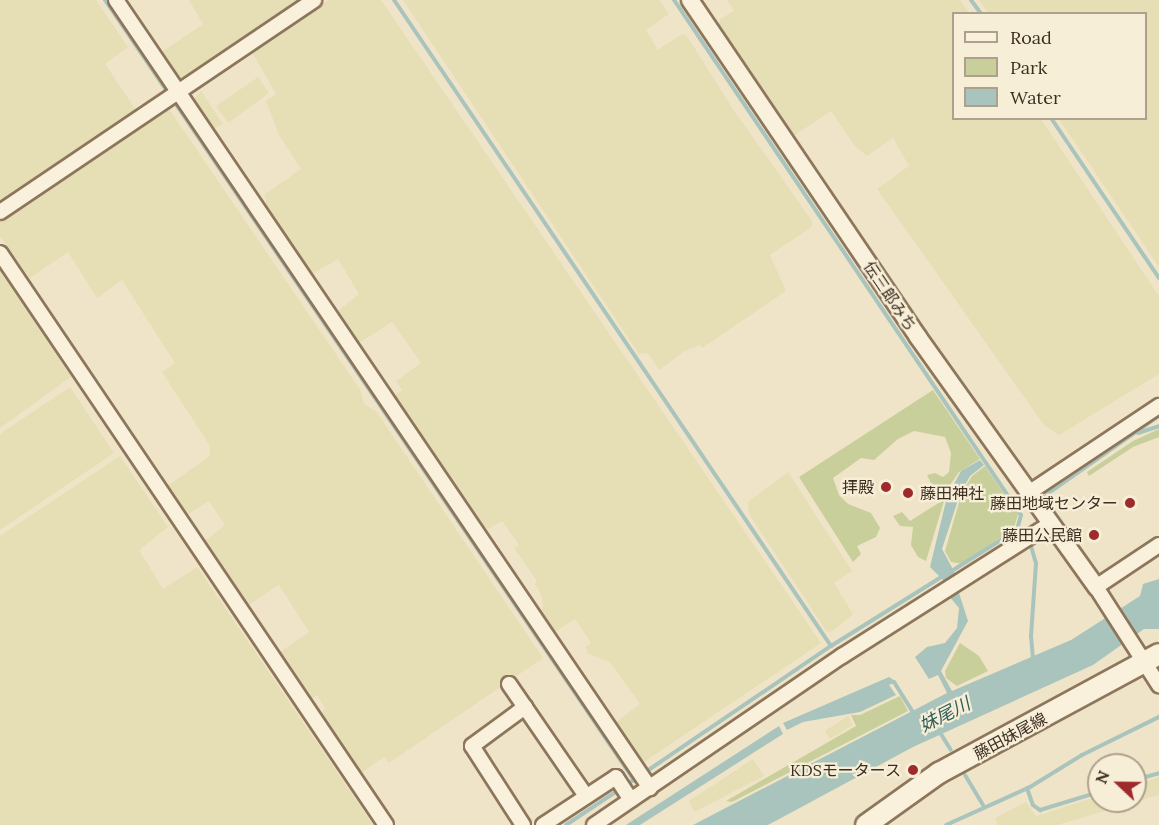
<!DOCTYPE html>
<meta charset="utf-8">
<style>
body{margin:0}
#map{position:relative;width:1159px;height:825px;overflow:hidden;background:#f0e4c8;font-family:Lora,"Noto Sans JP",serif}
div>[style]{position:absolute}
.farmland>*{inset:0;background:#e6deb5}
.green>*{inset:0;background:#c9cf9b}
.water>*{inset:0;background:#a9c4bc}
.stream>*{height:4px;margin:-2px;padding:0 2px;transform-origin:2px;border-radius:2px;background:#a9c4bc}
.roads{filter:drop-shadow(2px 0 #8d765c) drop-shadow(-2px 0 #8d765c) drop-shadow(0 2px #8d765c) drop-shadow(0 -2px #8d765c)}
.minor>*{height:14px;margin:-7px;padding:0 7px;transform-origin:7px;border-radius:7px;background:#faf1dc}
.tertiary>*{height:16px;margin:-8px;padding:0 8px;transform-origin:8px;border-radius:8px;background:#faf1dc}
.secondary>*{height:20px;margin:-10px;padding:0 10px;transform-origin:10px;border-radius:10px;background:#faf1dc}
.dots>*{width:16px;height:16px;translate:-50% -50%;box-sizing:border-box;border:3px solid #f7eed8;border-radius:50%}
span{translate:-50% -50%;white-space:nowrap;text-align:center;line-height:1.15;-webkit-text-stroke:4.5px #f7eed8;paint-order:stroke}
.street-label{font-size:16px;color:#3d2e20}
.poi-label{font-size:16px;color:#3d2e20}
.right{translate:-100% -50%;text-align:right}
.left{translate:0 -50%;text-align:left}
.water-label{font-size:18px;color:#2f5d5a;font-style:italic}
.legend{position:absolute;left:952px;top:12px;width:195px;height:108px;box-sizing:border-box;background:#f7eed8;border:2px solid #ada18e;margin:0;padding:8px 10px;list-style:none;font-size:18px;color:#3d2e20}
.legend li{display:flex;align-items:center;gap:12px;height:30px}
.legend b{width:30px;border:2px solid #ada18e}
.north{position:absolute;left:1087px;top:753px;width:60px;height:60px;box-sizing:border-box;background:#f7eed8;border:2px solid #ada18e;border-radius:50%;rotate:292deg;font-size:16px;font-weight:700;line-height:24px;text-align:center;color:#3d2e20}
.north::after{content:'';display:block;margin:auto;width:21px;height:27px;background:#9e2a2b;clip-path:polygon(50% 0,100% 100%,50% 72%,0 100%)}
</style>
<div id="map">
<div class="farmland">
<i style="clip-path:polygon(0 0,96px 0,128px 47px,105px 64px,136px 110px,5px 201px,0 199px)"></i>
<i style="clip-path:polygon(189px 0,305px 0,181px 82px,159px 54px,203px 24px)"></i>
<i style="clip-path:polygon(329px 0,381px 0,821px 643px,644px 762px,637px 761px,612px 725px,640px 704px,610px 662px,589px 654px,585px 647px,591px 643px,575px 619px,552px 634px,538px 615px,543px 608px,542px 596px,535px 584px,537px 581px,514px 548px,519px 545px,502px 521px,488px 529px,477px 523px,436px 464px,436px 456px,427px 451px,394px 402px,394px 396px,402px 390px,396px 381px,421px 363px,392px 322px,359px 343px,350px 337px,334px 314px,359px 294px,338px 259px,314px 273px,303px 266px,266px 204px,265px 194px,301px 169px,279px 135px,266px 101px,276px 94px,252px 52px)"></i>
<i style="clip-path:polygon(403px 0,660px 0,669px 14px,646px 30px,658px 50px,682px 34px,687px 36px,733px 109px,812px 221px,812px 227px,770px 255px,786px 291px,702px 348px,700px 345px,685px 351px,659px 370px,648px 353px,639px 354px)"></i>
<i style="clip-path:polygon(727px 0,960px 0,969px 13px,954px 14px,954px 118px,1041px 119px,1159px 296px,1159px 374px,1059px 435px,1044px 425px,877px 189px,909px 166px,893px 138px,867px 156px,855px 146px,831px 111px,792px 137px,718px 28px,720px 19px,734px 11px)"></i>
<i style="clip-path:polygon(979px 0,1159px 0,1159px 267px,1059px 119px,1146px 118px,1146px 14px,988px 13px)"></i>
<i style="clip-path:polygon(258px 77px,269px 93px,228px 123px,216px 106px)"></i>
<i style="clip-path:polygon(201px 91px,223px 124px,212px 130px,192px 101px)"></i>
<i style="clip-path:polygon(167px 106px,361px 391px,364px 404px,376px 411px,543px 658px,389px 763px,384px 757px,358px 775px,320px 717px,325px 708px,317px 695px,311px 699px,301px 689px,281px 658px,280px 652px,309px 632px,279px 585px,247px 606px,204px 542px,225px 525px,209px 501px,185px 516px,166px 487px,210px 456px,210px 446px,162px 372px,175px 363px,122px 280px,97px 298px,68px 252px,30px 278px,0 236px,0 219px)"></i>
<i style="clip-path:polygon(0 271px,71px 377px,0 428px)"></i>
<i style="clip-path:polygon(70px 387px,114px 453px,0 530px,0 434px)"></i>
<i style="clip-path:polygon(120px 456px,168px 527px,139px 550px,163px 589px,197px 567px,200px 571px,373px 825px,0 825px,0 536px)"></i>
<i style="clip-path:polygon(788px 472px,852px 571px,834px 583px,853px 614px,833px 631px,827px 632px,749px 514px,748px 502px)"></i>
<i style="clip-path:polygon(848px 716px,853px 725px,830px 739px,825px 731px)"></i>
<i style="clip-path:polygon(753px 759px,764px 776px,694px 812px,689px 801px)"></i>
<i style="clip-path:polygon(1159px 777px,1159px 795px,1057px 825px,998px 825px,995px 818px,1026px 802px,1036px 816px,1099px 796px,1099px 801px,1135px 801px,1135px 785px)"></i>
</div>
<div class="green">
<i style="clip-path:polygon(933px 390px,980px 459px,959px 472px,948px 488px,926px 561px,918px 557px,911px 545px,913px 527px,900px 526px,893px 516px,902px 512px,910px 521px,940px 502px,927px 475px,935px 473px,943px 477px,949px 472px,951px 453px,945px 437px,914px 431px,898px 439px,874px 460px,861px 458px,833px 478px,839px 495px,848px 504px,871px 513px,880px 528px,876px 537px,857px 546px,861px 554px,853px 562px,799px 477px)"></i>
<i style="clip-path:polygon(1159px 429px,1159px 437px,1133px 447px,1089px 476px,1087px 472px,1133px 441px)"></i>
<i style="clip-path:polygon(985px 466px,1018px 514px,1014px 528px,963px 564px,951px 562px,945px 551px,962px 492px,972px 476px)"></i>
<i style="clip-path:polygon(960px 643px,979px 656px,988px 671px,957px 686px,946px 678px,945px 671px)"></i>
<i style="clip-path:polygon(900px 696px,908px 711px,732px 802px,726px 801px,856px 726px,851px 715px,860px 715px)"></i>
</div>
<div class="water">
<i style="clip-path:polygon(980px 460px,984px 465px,970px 476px,960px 494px,942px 549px,956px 575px,945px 582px,930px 567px,947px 497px,961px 471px)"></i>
<i style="clip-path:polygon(1159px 579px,1159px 629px,1144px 629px,1093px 665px,913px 747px,768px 825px,693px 825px,947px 693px,938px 675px,929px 679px,915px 657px,927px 647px,945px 643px,957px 628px,959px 608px,948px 595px,958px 590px,968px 621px,941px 671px,952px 691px,1071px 640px,1140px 596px,1143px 584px)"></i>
<i style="clip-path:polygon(889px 677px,897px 682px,889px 685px,896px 695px,860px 712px,803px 722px,787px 730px,783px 723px)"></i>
<i style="clip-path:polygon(779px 726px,783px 734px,640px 825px,626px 825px)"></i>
</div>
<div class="stream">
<i style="left:105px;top:0;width:114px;rotate:55.8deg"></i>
<i style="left:394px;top:0;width:780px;rotate:55.92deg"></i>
<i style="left:674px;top:0;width:621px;rotate:56.03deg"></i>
<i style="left:1021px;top:515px;width:16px;rotate:105deg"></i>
<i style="left:1017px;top:530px;width:79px;rotate:147.9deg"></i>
<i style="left:971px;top:0;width:17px;rotate:54deg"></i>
<i style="left:173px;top:100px;width:822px;rotate:55.87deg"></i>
<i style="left:1051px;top:118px;width:193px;rotate:56deg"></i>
<i style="left:1138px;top:433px;width:22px;rotate:-18deg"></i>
<i style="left:1047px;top:494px;width:136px;rotate:-34.9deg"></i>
<i style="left:1031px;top:546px;width:18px;rotate:74deg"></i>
<i style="left:1036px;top:563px;width:73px;rotate:93.9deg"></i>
<i style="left:1031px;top:636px;width:25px;rotate:85deg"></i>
<i style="left:894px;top:682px;width:40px;rotate:58deg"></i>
<i style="left:939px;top:731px;width:22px;rotate:58deg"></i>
<i style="left:644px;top:773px;width:226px;rotate:-34.2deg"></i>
<i style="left:831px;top:646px;width:132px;rotate:-32deg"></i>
<i style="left:965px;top:775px;width:35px;rotate:59deg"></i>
<i style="left:1135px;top:780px;width:25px;rotate:-16deg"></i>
<i style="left:1027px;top:788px;width:18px;rotate:71deg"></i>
<i style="left:1033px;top:805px;width:9px;rotate:36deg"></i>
<i style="left:1040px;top:810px;width:62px;rotate:-17deg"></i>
<i style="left:566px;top:825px;width:87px;rotate:-33.7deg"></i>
<i style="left:946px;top:825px;width:92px;rotate:-24.3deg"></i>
<i style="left:1030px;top:787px;width:61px;rotate:-31.6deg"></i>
<i style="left:1082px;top:755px;width:86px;rotate:-26.3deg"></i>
</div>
<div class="roads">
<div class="minor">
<i style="left:116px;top:0;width:952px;rotate:55.88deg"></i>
<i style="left:0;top:212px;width:379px;rotate:-34deg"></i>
<i style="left:0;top:253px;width:690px;rotate:55.99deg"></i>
<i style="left:1027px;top:494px;width:159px;rotate:-33.7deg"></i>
<i style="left:1159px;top:545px;width:76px;rotate:146.3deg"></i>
<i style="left:1096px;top:587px;width:117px;rotate:57.3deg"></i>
<i style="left:509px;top:684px;width:136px;rotate:55.5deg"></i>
<i style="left:523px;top:825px;width:94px;rotate:-122.8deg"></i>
<i style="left:472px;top:746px;width:66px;rotate:-36.3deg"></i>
<i style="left:543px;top:825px;width:87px;rotate:-33.3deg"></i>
<i style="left:616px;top:777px;width:27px;rotate:57deg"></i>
<i style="left:594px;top:825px;width:300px;rotate:-34.3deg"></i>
<i style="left:842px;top:656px;width:246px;rotate:-32.4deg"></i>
</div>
<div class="tertiary">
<i style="left:690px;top:0;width:407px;rotate:55.9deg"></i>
<i style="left:918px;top:337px;width:307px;rotate:54.5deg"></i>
</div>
<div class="secondary">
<i style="left:866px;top:825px;width:90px;rotate:-35.5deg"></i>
<i style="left:939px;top:773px;width:250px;rotate:-28.4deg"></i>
</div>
</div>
<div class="dots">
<i style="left:886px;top:487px;background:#9e2a2b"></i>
<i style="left:908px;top:493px;background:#9e2a2b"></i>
<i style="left:1130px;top:503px;background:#9e2a2b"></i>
<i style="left:1094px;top:535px;background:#9e2a2b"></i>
<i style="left:913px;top:770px;background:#9e2a2b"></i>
</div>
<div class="street-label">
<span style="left:890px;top:296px;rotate:56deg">伝三郎みち</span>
<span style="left:1010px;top:736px;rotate:-28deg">藤田妹尾線</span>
</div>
<div class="poi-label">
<span class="right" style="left:874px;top:487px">拝殿</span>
<span class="left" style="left:920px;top:493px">藤田神社</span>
<span class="right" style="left:1118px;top:503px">藤田地域センター</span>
<span class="right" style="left:1082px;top:535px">藤田公民館</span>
<span class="right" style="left:901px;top:770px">KDSモータース</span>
</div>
<div class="water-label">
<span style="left:945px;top:715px;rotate:-27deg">妹尾川</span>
</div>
<ul class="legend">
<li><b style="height:8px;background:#faf1dc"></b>Road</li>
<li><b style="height:16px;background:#c9cf9b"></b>Park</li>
<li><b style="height:16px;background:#a9c4bc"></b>Water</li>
</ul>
<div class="north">N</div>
</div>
